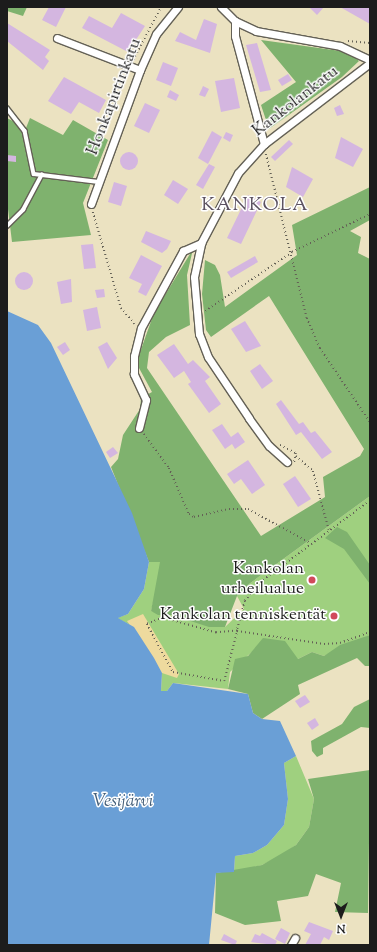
<!DOCTYPE html>
<meta charset="utf-8">
<style>
body{margin:0}
#map{position:relative;width:377px;height:952px;overflow:hidden;background:#ebe2c1;font-family:"Sorts Mill Goudy",serif}
div>[style]{position:absolute}
.green>*{inset:0;background:#9fd07f}
.forest>*{inset:0;background:#7fb26e}
.sand>*{inset:0;background:#eeda9e}
.water>*{inset:0;background:#6a9fd6}
.building>*{inset:0;background:#d4b6e0}
.round{border-radius:50%}
.path>*{height:1.5px;margin-top:-0.75px;transform-origin:0;background:repeating-linear-gradient(90deg,#646156 0 1px,transparent 0 4px)}
.roads{filter:drop-shadow(1px 0 #646156) drop-shadow(-1px 0 #646156) drop-shadow(0 1px #646156) drop-shadow(0 -1px #646156)}
.lane>*{height:3.5px;margin:-1.75px;padding:0 1.75px;transform-origin:1.75px;border-radius:1.75px;background:#fff}
.street>*{height:7px;margin:-3.5px;padding:0 3.5px;transform-origin:3.5px;border-radius:3.5px;background:#fff}
.dots>*{width:11px;height:11px;translate:-50% -50%;box-sizing:border-box;border:2px solid #fff;border-radius:50%}
span{translate:-50% -50%;white-space:nowrap;text-align:center;line-height:1.15;-webkit-text-stroke:3px #fff;paint-order:stroke}
.street-label{font-size:17px;color:#1c1c1c}
.poi-label{font-size:17px;color:#1c1c1c}
.right{translate:-100% -50%;text-align:right}
.water-label{font-size:18px;color:#435e79;font-style:italic}
.quarter-label{font-size:19px;color:#5c5261;letter-spacing:1px}
.frame{position:absolute;inset:0;border:8px solid #1c1c1c;pointer-events:none}
.north{position:absolute;left:321px;top:896px;width:40px;height:40px;-webkit-text-stroke:3px #fff;paint-order:stroke;rotate:180deg;font-size:11px;font-weight:700;line-height:16px;text-align:center;color:#1c1c1c}
.north::after{content:'';display:block;margin:auto;width:14px;height:18px;background:#1c1c1c;clip-path:polygon(50% 0,100% 100%,50% 72%,0 100%)}
</style>
<div id="map">
<div class="green">
<i style="clip-path:polygon(370px 496px,370px 635px,324px 656px,312px 652px,298px 659px,255px 649px,230px 672px,228px 689px,173px 683px,167px 691px,161px 691px,162px 673px,154px 658px,134px 627px,117px 618px,128px 614px,144px 589px,149px 562px,160px 562px,161px 570px,151px 611px,225px 627px,244px 609px,237px 596px,249px 584px)"></i>
<i style="clip-path:polygon(296px 756px,314px 799px,309px 827px,296px 845px,282px 855px,262px 865px,234px 872px,235px 856px,253px 853px,267px 845px,284px 825px,288px 799px,284px 763px)"></i>
</div>
<div class="forest">
<i style="clip-path:polygon(7px 7px,27px 7px,23px 16px,7px 11px)"></i>
<i style="clip-path:polygon(261px 40px,348px 52px,359px 61px,342px 77px,269px 129px,261px 105px,296px 82px)"></i>
<i style="clip-path:polygon(7px 118px,26px 128px,30px 118px,63px 135px,73px 120px,108px 140px,83px 203px,91px 235px,12px 242px,7px 201px)"></i>
<i style="clip-path:polygon(370px 187px,370px 220px,350px 231px,361px 237px,358px 253px,370px 259px,370px 496px,249px 584px,237px 596px,225px 627px,209px 627px,172px 615px,158px 615px,151px 611px,160px 562px,149px 562px,111px 467px,118px 459px,123px 435px,140px 409px,141px 398px,152px 392px,139px 368px,139px 355px,154px 313px,193px 249px,187px 275px,190px 325px,166px 337px,149px 352px,147px 368px,261px 536px,325px 497px,323px 477px,360px 456px,364px 449px,269px 296px,211px 337px,206px 330px,202px 294px,205px 260px,215px 265px,220px 275px,225px 307px,297px 255px,292px 225px)"></i>
<i style="clip-path:polygon(337px 527px,347px 532px,370px 565px,370px 584px,344px 549px,325px 538px)"></i>
<i style="clip-path:polygon(370px 635px,370px 666px,365px 666px,357px 658px,298px 685px,300px 694px,262px 719px,253px 713px,248px 694px,228px 689px,235px 659px,248px 656px,263px 638px,285px 641px,298px 659px,312px 652px,324px 656px,340px 645px)"></i>
<i style="clip-path:polygon(370px 699px,370px 728px,361px 727px,323px 748px,323px 754px,317px 757px,312px 751px,311px 741px,342px 724px,354px 707px)"></i>
<i style="clip-path:polygon(370px 770px,368px 913px,335px 912px,341px 883px,316px 874px,308px 896px,277px 901px,281px 921px,245px 925px,215px 913px,216px 873px,262px 865px,296px 845px,309px 827px,314px 799px,308px 779px)"></i>
</div>
<div class="sand">
<i style="clip-path:polygon(143px 614px,179px 674px,177px 678px,162px 673px,127px 621px)"></i>
</div>
<div class="water">
<i style="clip-path:polygon(7px 311px,38px 325px,51px 343px,132px 513px,149px 562px,144px 589px,128px 614px,118px 618px,134px 627px,154px 658px,162px 673px,161px 691px,167px 691px,173px 683px,248px 694px,253px 713px,262px 719px,280px 721px,296px 756px,284px 763px,288px 799px,284px 825px,267px 845px,253px 853px,235px 856px,234px 872px,216px 873px,209px 945px,7px 945px)"></i>
</div>
<div class="building">
<i style="clip-path:polygon(49px 7px,66px 7px,56px 27px,42px 20px)"></i>
<i style="clip-path:polygon(309px 7px,324px 7px,317px 15px)"></i>
<i style="clip-path:polygon(340px 7px,370px 7px,370px 24px)"></i>
<i style="clip-path:polygon(121px 13px,145px 26px,128px 52px,82px 28px,89px 16px,112px 28px)"></i>
<i style="clip-path:polygon(204px 19px,217px 24px,210px 53px,175px 41px,180px 32px,196px 40px)"></i>
<i style="clip-path:polygon(7px 23px,50px 50px,45px 57px,49px 61px,43px 70px,7px 41px)"></i>
<i style="clip-path:polygon(257px 43px,271px 90px,260px 92px,246px 45px)"></i>
<i style="clip-path:polygon(163px 62px,178px 68px,171px 86px,156px 80px)"></i>
<i style="clip-path:polygon(288px 74px,292px 80px,282px 86px,278px 80px)"></i>
<i style="clip-path:polygon(64px 77px,106px 100px,99px 113px,79px 102px,71px 114px,48px 101px)"></i>
<i style="clip-path:polygon(234px 78px,240px 108px,221px 112px,215px 81px)"></i>
<i style="clip-path:polygon(203px 86px,209px 89px,205px 97px,199px 95px)"></i>
<i style="clip-path:polygon(170px 90px,179px 95px,176px 101px,167px 97px)"></i>
<i style="clip-path:polygon(145px 103px,160px 110px,149px 133px,134px 126px)"></i>
<i style="clip-path:polygon(340px 105px,344px 114px,337px 116px,334px 108px)"></i>
<i style="clip-path:polygon(212px 131px,222px 137px,208px 164px,198px 158px)"></i>
<i style="clip-path:polygon(226px 132px,233px 135px,230px 142px,223px 138px)"></i>
<i style="clip-path:polygon(341px 137px,363px 149px,353px 167px,335px 158px)"></i>
<i style="clip-path:polygon(289px 140px,293px 144px,275px 161px,271px 157px)"></i>
<i class="round" style="left:120px;top:152px;width:18px;height:18px"></i>
<i style="clip-path:polygon(7px 155px,16px 156px,16px 162px,7px 161px)"></i>
<i style="clip-path:polygon(209px 164px,215px 167px,203px 189px,196px 185px)"></i>
<i style="clip-path:polygon(292px 167px,313px 179px,303px 197px,286px 187px)"></i>
<i style="clip-path:polygon(173px 180px,188px 189px,178px 204px,164px 195px)"></i>
<i style="clip-path:polygon(114px 182px,127px 186px,121px 206px,108px 202px)"></i>
<i style="clip-path:polygon(248px 195px,261px 202px,241px 244px,227px 238px)"></i>
<i style="clip-path:polygon(146px 231px,171px 241px,167px 249px,162px 253px,141px 242px)"></i>
<i style="clip-path:polygon(93px 244px,96px 268px,84px 269px,81px 245px)"></i>
<i style="clip-path:polygon(141px 255px,162px 266px,146px 296px,138px 292px,142px 284px,129px 278px)"></i>
<i style="clip-path:polygon(255px 256px,258px 262px,231px 278px,227px 272px)"></i>
<i class="round" style="left:15px;top:272px;width:18px;height:18px"></i>
<i style="clip-path:polygon(71px 279px,72px 302px,61px 304px,57px 282px)"></i>
<i style="clip-path:polygon(104px 289px,105px 297px,97px 298px,95px 290px)"></i>
<i style="clip-path:polygon(97px 307px,101px 328px,87px 331px,83px 310px)"></i>
<i style="clip-path:polygon(245px 321px,261px 346px,246px 352px,231px 329px)"></i>
<i style="clip-path:polygon(65px 342px,70px 350px,63px 355px,57px 347px)"></i>
<i style="clip-path:polygon(107px 342px,117px 358px,108px 369px,98px 347px)"></i>
<i style="clip-path:polygon(174px 344px,188px 364px,193px 360px,210px 377px,205px 381px,221px 404px,209px 413px,188px 384px,191px 382px,184px 371px,174px 378px,157px 355px)"></i>
<i style="clip-path:polygon(260px 364px,273px 381px,262px 389px,250px 371px)"></i>
<i style="clip-path:polygon(281px 400px,299px 424px,303px 422px,311px 433px,315px 431px,332px 452px,322px 459px,301px 432px,296px 435px,276px 404px)"></i>
<i style="clip-path:polygon(222px 424px,231px 437px,238px 432px,245px 442px,235px 449px,232px 444px,225px 449px,212px 430px)"></i>
<i style="clip-path:polygon(113px 447px,118px 453px,110px 458px,106px 452px)"></i>
<i style="clip-path:polygon(248px 460px,265px 485px,252px 494px,241px 479px,234px 484px,227px 474px)"></i>
<i style="clip-path:polygon(295px 476px,311px 499px,298px 507px,283px 484px)"></i>
<i style="clip-path:polygon(305px 695px,310px 702px,300px 708px,295px 701px)"></i>
<i style="clip-path:polygon(315px 718px,319px 725px,312px 730px,307px 723px)"></i>
<i style="clip-path:polygon(309px 922px,333px 931px,329px 940px,324px 937px,320px 945px,305px 945px,311px 934px,304px 931px)"></i>
<i style="clip-path:polygon(281px 928px,290px 933px,285px 944px,275px 939px)"></i>
<i style="clip-path:polygon(262px 933px,277px 941px,275px 945px,251px 942px,255px 934px,260px 936px)"></i>
<i style="clip-path:polygon(224px 934px,237px 941px,235px 945px,221px 940px)"></i>
</div>
<div class="path">
<i style="left:348px;top:41px;width:22px;rotate:5deg"></i>
<i style="left:133px;top:60px;width:60px;rotate:-62.2deg"></i>
<i style="left:266px;top:154px;width:169px;rotate:76deg"></i>
<i style="left:307px;top:318px;width:33px;rotate:67deg"></i>
<i style="left:320px;top:348px;width:89px;rotate:56deg"></i>
<i style="left:93px;top:212px;width:100px;rotate:73.7deg"></i>
<i style="left:121px;top:308px;width:21px;rotate:49deg"></i>
<i style="left:205px;top:311px;width:105px;rotate:-34.1deg"></i>
<i style="left:292px;top:252px;width:87px;rotate:-26deg"></i>
<i style="left:144px;top:434px;width:42px;rotate:53.7deg"></i>
<i style="left:169px;top:468px;width:50px;rotate:66.5deg"></i>
<i style="left:189px;top:514px;width:6px;rotate:31deg"></i>
<i style="left:194px;top:517px;width:36px;rotate:-13deg"></i>
<i style="left:229px;top:509px;width:19px"></i>
<i style="left:248px;top:509px;width:75px;rotate:28.6deg"></i>
<i style="left:280px;top:445px;width:18px;rotate:27deg"></i>
<i style="left:296px;top:453px;width:11px;rotate:100deg"></i>
<i style="left:296px;top:456px;width:23px;rotate:41deg"></i>
<i style="left:313px;top:471px;width:61px;rotate:74.8deg"></i>
<i style="left:370px;top:501px;width:136px;rotate:143.4deg"></i>
<i style="left:261px;top:582px;width:25px;rotate:130deg"></i>
<i style="left:245px;top:601px;width:31px;rotate:105deg"></i>
<i style="left:237px;top:631px;width:21px;rotate:175deg"></i>
<i style="left:216px;top:633px;width:55px;rotate:-164.2deg"></i>
<i style="left:163px;top:618px;width:17px;rotate:159deg"></i>
<i style="left:147px;top:624px;width:55px;rotate:61.6deg"></i>
<i style="left:173px;top:672px;width:52px;rotate:10deg"></i>
<i style="left:224px;top:681px;width:52px;rotate:-75.4deg"></i>
<i style="left:237px;top:631px;width:88px;rotate:8.5deg"></i>
<i style="left:324px;top:644px;width:16px;rotate:-4deg"></i>
<i style="left:340px;top:643px;width:32px;rotate:-20deg"></i>
</div>
<div class="roads">
<div class="lane">
<i style="left:7px;top:108px;width:29px;rotate:52deg"></i>
<i style="left:25px;top:131px;width:44px;rotate:78.2deg"></i>
<i style="left:34px;top:174px;width:65px;rotate:7deg"></i>
<i style="left:7px;top:226px;width:23px;rotate:-45deg"></i>
<i style="left:23px;top:210px;width:40px;rotate:-62deg"></i>
</div>
<div class="street">
<i style="left:221px;top:7px;width:20px;rotate:45deg"></i>
<i style="left:235px;top:21px;width:23px;rotate:25deg"></i>
<i style="left:256px;top:31px;width:85px;rotate:10.1deg"></i>
<i style="left:340px;top:46px;width:33px;rotate:25deg"></i>
<i style="left:235px;top:21px;width:15px;rotate:90deg"></i>
<i style="left:235px;top:36px;width:112px;rotate:75deg"></i>
<i style="left:57px;top:38px;width:89px;rotate:21.1deg"></i>
<i style="left:91px;top:204px;width:143px;rotate:-69.9deg"></i>
<i style="left:140px;top:70px;width:39px;rotate:-66deg"></i>
<i style="left:156px;top:34px;width:35px;rotate:-51deg"></i>
<i style="left:139px;top:428px;width:29px;rotate:-76deg"></i>
<i style="left:146px;top:400px;width:29px;rotate:-115deg"></i>
<i style="left:134px;top:374px;width:18px;rotate:-90deg"></i>
<i style="left:134px;top:356px;width:29px;rotate:-76deg"></i>
<i style="left:141px;top:328px;width:88px;rotate:-61.4deg"></i>
<i style="left:183px;top:251px;width:20px;rotate:-24deg"></i>
<i style="left:287px;top:462px;width:24px;rotate:-138deg"></i>
<i style="left:269px;top:446px;width:34px;rotate:-126deg"></i>
<i style="left:249px;top:418px;width:73px;rotate:-123.9deg"></i>
<i style="left:208px;top:357px;width:25px;rotate:-111deg"></i>
<i style="left:199px;top:334px;width:57px;rotate:-95deg"></i>
<i style="left:194px;top:277px;width:35px;rotate:-78deg"></i>
<i style="left:201px;top:243px;width:79px;rotate:-62.1deg"></i>
<i style="left:238px;top:173px;width:39px;rotate:-48deg"></i>
<i style="left:264px;top:144px;width:133px;rotate:-37.4deg"></i>
<i style="left:291px;top:945px;width:8px;rotate:-60deg"></i>
</div>
</div>
<div class="dots">
<i style="left:312px;top:580px;background:#d1495b"></i>
<i style="left:334px;top:616px;background:#d1495b"></i>
</div>
<div class="street-label">
<span style="left:115px;top:97px;rotate:-69deg">Honkapirtinkatu</span>
<span style="left:296px;top:102px;rotate:-38deg">Kankolankatu</span>
</div>
<div class="poi-label">
<span class="right" style="left:304px;top:580px">Kankolan<br>urheilualue</span>
<span class="right" style="left:326px;top:616px">Kankolan tenniskentät</span>
</div>
<div class="water-label">
<span style="left:123px;top:802px">Vesijärvi</span>
</div>
<div class="quarter-label">
<span style="left:255px;top:206px">KANKOLA</span>
</div>
<div class="frame"></div>
<div class="north">N</div>
</div>
